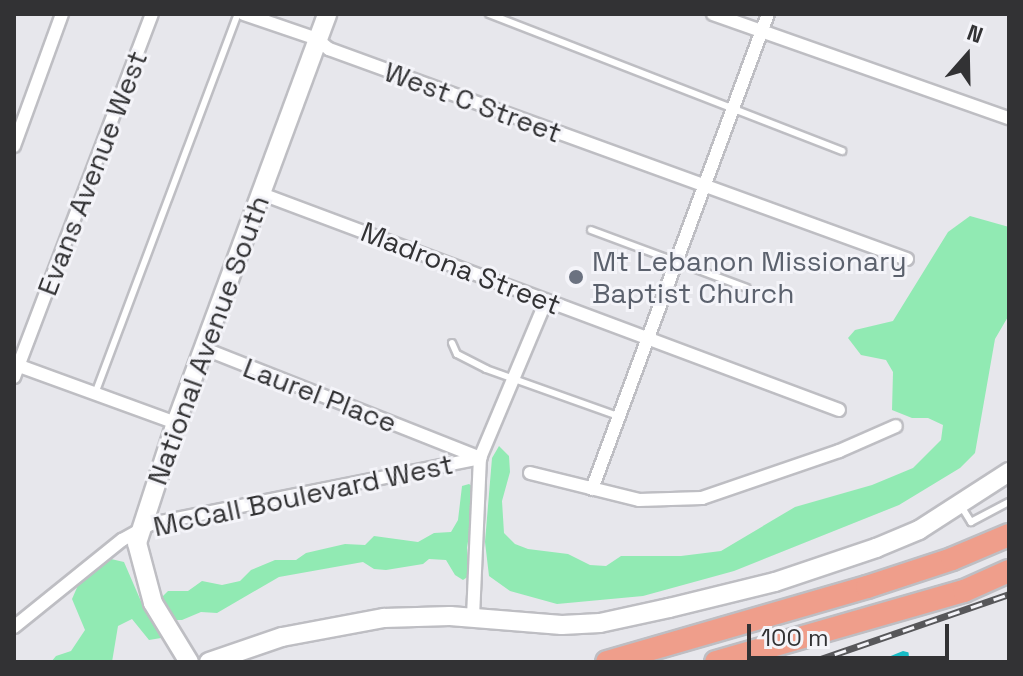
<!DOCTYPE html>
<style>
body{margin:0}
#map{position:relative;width:1023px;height:676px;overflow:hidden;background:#e7e7ec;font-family:"Space Grotesk",sans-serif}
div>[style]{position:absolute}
.green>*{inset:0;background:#91eab3}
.water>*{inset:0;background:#18bbc5}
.pier>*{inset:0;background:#e7e7ec}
.roads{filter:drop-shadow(2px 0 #bebec3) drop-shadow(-2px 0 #bebec3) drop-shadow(0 2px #bebec3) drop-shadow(0 -2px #bebec3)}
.lane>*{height:6px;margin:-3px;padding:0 3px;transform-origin:3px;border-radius:3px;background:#fff}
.street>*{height:12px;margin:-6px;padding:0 6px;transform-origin:6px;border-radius:6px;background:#fff}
.secondary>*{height:18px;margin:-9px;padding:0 9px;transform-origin:9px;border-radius:9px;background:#fff}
.highway>*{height:22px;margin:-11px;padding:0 11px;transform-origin:11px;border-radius:11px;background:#ef9e8b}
.rail>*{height:7px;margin-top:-3.5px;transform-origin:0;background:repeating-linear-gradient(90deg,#f4f4f9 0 12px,#57575a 0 24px);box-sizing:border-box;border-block:2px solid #57575a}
.dots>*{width:22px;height:22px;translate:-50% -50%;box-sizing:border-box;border:4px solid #f4f4f9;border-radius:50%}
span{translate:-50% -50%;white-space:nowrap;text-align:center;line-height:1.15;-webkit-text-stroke:6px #f4f4f9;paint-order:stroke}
.street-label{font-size:28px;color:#323234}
.worship-label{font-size:28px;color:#5b616d}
.left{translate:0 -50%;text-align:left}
.frame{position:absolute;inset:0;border:16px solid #323234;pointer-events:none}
.north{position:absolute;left:927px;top:16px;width:80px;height:80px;-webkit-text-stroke:6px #f4f4f9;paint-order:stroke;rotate:20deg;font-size:22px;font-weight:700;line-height:32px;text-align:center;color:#323234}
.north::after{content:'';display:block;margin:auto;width:28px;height:36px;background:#323234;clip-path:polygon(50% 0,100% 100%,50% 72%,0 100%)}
.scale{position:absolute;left:747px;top:624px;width:202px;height:36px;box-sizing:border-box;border:4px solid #323234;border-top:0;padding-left:10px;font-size:24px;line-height:28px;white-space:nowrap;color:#323234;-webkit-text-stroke:6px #f4f4f9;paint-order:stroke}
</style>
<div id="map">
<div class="green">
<i style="clip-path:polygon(970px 216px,1009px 227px,1009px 315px,995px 339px,975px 453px,960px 468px,899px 505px,734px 571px,643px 596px,557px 604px,510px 591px,489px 576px,485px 542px,492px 458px,499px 446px,509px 456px,510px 472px,502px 501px,504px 533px,515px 544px,528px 549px,568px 554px,590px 565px,606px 566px,621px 556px,681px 556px,721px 551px,795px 507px,872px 485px,913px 468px,941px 440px,943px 425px,928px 418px,912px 418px,892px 410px,893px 372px,886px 360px,861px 355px,848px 338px,855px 330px,893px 321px,948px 232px)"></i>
<i style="clip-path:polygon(469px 484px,476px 489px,467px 548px,469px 576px,463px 580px,455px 575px,446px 560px,429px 559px,423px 564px,386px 570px,374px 569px,363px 562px,279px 577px,217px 613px,201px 612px,182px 620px,175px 620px,160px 599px,168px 591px,188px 591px,202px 581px,222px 585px,240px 581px,251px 570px,275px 560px,296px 560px,306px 553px,345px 544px,365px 545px,374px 536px,418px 542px,434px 533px,451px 532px,458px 520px,462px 486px)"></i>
<i style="clip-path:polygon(111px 559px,124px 562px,143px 606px,160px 629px,161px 638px,149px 640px,132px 619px,118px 626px,112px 662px,51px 662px,56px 656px,71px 651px,85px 630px,72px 599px,79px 583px)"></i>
</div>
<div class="water">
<i style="clip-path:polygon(903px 651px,947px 662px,876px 662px)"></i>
</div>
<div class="pier">
<i style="clip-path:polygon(908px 648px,948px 658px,951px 662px,909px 657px)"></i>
</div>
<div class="roads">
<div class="lane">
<i style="left:489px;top:14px;width:379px;rotate:21.2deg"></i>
<i style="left:591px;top:230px;width:166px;rotate:20.4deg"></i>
<i style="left:452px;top:343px;width:12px;rotate:66deg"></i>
<i style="left:457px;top:354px;width:33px;rotate:27deg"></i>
<i style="left:486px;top:369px;width:140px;rotate:19.6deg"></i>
<i style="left:96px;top:391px;width:403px;rotate:-69.4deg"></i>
<i style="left:961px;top:506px;width:19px;rotate:58deg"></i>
<i style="left:971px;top:522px;width:43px;rotate:-27.8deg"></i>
</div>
<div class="street">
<i style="left:244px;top:14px;width:77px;rotate:18.9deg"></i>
<i style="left:317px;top:39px;width:16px;rotate:40deg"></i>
<i style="left:329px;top:49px;width:615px;rotate:19.97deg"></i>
<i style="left:713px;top:14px;width:314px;rotate:19.4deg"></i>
<i style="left:14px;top:146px;width:140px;rotate:-70deg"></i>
<i style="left:262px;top:194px;width:616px;rotate:20.52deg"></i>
<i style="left:205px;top:349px;width:296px;rotate:21.6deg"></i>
<i style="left:14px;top:364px;width:172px;rotate:20deg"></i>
<i style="left:14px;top:377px;width:388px;rotate:-69.2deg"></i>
<i style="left:530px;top:473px;width:112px;rotate:13.9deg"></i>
<i style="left:639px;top:500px;width:63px;rotate:-1.8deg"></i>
<i style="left:702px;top:498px;width:145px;rotate:-18.9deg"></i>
<i style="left:839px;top:451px;width:62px;rotate:-23.7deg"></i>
<i style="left:592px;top:489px;width:507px;rotate:-69.67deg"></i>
<i style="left:473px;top:617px;width:159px;rotate:-87.5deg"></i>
<i style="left:480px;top:458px;width:170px;rotate:-67.2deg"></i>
<i style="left:14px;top:627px;width:139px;rotate:-38.9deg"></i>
<i style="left:122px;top:540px;width:33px;rotate:-29deg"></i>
<i style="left:151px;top:524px;width:336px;rotate:-11.3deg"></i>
</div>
<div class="secondary">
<i style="left:189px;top:662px;width:69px;rotate:-121.4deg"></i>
<i style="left:153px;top:603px;width:62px;rotate:-104.9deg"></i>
<i style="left:137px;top:543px;width:126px;rotate:-72deg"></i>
<i style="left:176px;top:423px;width:436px;rotate:-69.7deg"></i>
<i style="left:209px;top:662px;width:77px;rotate:-18.9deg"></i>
<i style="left:282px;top:637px;width:104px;rotate:-10.6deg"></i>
<i style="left:384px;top:618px;width:66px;rotate:-1.7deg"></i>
<i style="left:450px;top:616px;width:112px;rotate:4.6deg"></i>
<i style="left:562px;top:625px;width:38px;rotate:-3deg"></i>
<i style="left:600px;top:623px;width:71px;rotate:-12.3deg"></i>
<i style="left:669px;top:608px;width:109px;rotate:-13.8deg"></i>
<i style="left:775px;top:582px;width:107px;rotate:-18.6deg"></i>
<i style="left:876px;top:548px;width:47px;rotate:-22.7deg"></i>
<i style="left:919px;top:530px;width:107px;rotate:-32.8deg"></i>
</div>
<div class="highway">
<i style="left:607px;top:662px;width:271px;rotate:-16.1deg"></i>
<i style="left:867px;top:587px;width:89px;rotate:-18.2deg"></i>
<i style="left:952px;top:559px;width:62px;rotate:-22.8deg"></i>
<i style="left:716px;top:662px;width:258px;rotate:-16deg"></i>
<i style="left:964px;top:591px;width:49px;rotate:-24deg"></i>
</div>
</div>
<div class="rail">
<i style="left:812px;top:662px;width:208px;rotate:-19deg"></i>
</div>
<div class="dots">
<i style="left:576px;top:277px;background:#6b7280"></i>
</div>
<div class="street-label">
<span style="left:473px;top:102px;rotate:20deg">West C Street</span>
<span style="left:92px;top:173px;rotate:-69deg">Evans Avenue West</span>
<span style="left:461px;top:268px;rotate:21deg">Madrona Street</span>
<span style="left:208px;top:340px;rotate:-70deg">National Avenue South</span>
<span style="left:320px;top:395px;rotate:21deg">Laurel Place</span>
<span style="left:303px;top:495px;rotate:-12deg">McCall Boulevard West</span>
</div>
<div class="worship-label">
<span class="left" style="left:592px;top:277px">Mt Lebanon Missionary<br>Baptist Church</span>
</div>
<div class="frame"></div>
<div class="north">N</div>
<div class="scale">100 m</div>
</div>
